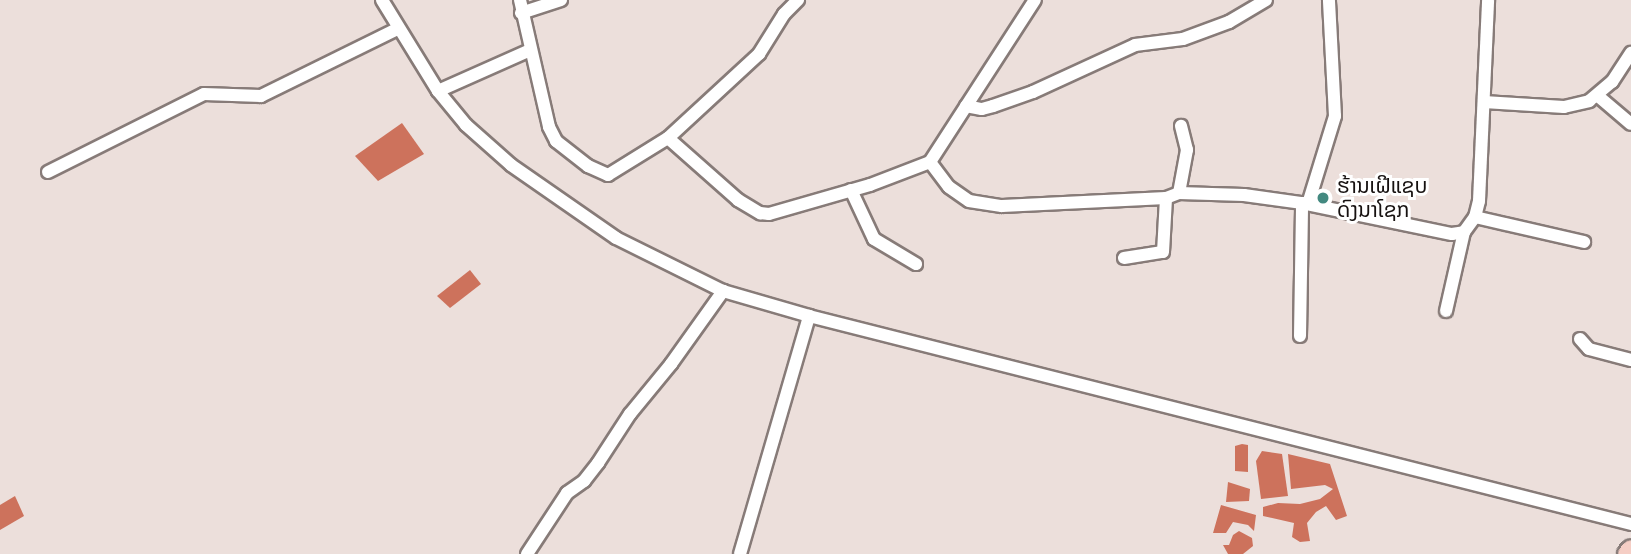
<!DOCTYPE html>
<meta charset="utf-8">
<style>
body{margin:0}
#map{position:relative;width:1631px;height:554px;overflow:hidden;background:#ecdfdb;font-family:"Source Sans 3","Noto Sans Lao",sans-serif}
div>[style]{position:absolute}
.water>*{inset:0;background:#cd725c}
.roads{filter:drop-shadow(2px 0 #877b78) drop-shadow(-2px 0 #877b78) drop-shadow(0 2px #877b78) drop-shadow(0 -2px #877b78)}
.minor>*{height:12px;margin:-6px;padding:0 6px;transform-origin:6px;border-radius:6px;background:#fff}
.secondary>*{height:18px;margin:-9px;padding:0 9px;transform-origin:9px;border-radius:9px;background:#f5cec5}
.dots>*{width:19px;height:19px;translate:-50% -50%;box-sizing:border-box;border:4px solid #fff;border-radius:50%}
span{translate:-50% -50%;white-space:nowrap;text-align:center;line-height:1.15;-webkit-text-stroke:6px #fff;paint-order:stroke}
.poi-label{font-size:21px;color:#161110}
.left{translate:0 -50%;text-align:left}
</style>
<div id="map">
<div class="water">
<i style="clip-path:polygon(402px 123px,424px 154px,378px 181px,355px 156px)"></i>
<i style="clip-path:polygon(470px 270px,481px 284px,450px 308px,437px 296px)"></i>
<i style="clip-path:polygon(1242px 444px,1248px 445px,1248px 472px,1235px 471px,1235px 446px)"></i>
<i style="clip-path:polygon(1262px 451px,1282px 454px,1288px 496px,1261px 499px,1256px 461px)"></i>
<i style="clip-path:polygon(1288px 454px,1330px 464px,1347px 516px,1336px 520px,1326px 506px,1316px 512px,1307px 523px,1310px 541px,1300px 542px,1292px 537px,1294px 523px,1263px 516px,1263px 507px,1278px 503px,1300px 504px,1320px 499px,1333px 489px,1325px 485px,1291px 489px)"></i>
<i style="clip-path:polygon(1228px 482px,1250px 489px,1249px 501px,1226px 502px)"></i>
<i style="clip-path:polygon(15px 496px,24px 516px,0 530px,0 505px)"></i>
<i style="clip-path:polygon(1221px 505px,1256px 515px,1254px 531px,1248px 525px,1233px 522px,1226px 533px,1213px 533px)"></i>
<i style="clip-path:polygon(1239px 531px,1252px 538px,1253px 546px,1243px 554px,1228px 554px,1223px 545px,1229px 545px,1233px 535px)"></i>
</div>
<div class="roads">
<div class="minor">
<i style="left:382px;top:0;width:107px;rotate:58.4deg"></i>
<i style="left:438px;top:91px;width:44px;rotate:50.5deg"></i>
<i style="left:466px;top:125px;width:60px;rotate:41.6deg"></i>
<i style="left:511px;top:165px;width:128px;rotate:34.8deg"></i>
<i style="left:616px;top:238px;width:119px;rotate:26.4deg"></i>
<i style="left:723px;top:291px;width:90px;rotate:16.2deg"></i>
<i style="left:809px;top:316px;width:848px;rotate:14.2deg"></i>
<i style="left:520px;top:0;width:130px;rotate:77.1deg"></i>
<i style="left:549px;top:127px;width:16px;rotate:63deg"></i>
<i style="left:556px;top:141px;width:41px;rotate:38deg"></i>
<i style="left:588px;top:166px;width:22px;rotate:24deg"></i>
<i style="left:608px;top:175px;width:70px;rotate:-31.7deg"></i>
<i style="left:668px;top:138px;width:94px;rotate:41.5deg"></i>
<i style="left:738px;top:200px;width:26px;rotate:31deg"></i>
<i style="left:760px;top:213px;width:9px;rotate:6deg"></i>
<i style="left:769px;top:214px;width:105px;rotate:-16deg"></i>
<i style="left:870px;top:185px;width:64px;rotate:-21deg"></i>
<i style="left:930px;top:162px;width:193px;rotate:-57.1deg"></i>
<i style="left:521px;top:13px;width:42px;rotate:-18deg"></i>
<i style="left:438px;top:91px;width:101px;rotate:-24deg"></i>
<i style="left:1598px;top:96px;width:43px;rotate:40.3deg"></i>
<i style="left:1484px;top:102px;width:80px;rotate:3.6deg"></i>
<i style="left:1564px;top:107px;width:26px;rotate:-13deg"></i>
<i style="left:1589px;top:101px;width:30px;rotate:-40deg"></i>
<i style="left:1612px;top:82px;width:35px;rotate:-57deg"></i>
<i style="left:966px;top:106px;width:16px;rotate:11deg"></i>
<i style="left:982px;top:109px;width:11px;rotate:-15deg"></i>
<i style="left:993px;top:106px;width:42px;rotate:-19.3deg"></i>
<i style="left:1033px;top:92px;width:112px;rotate:-24.7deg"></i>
<i style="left:1135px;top:45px;width:48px;rotate:-7.1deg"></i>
<i style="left:1183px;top:39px;width:49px;rotate:-20.3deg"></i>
<i style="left:1229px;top:22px;width:43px;rotate:-30.7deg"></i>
<i style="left:668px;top:138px;width:124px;rotate:-42.7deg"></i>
<i style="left:759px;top:54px;width:47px;rotate:-58deg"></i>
<i style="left:784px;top:14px;width:20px;rotate:-45deg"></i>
<i style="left:930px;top:162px;width:31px;rotate:53deg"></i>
<i style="left:949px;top:187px;width:24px;rotate:35deg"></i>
<i style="left:969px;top:201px;width:33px;rotate:9deg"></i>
<i style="left:1002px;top:206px;width:164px;rotate:-2.8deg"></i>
<i style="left:1166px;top:198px;width:14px;rotate:-21deg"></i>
<i style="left:1179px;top:193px;width:65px;rotate:1.8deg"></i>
<i style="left:1244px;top:195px;width:59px;rotate:7.9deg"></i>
<i style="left:1302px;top:203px;width:153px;rotate:11.7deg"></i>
<i style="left:1452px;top:234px;width:12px;rotate:-9deg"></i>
<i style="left:1464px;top:232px;width:19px;rotate:-54deg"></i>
<i style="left:1475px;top:217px;width:16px;rotate:-76deg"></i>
<i style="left:1479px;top:201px;width:201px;rotate:-87.4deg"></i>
<i style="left:48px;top:172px;width:174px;rotate:-26.6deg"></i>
<i style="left:204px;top:94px;width:57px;rotate:2deg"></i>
<i style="left:261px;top:96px;width:152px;rotate:-26.2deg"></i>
<i style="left:851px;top:190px;width:54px;rotate:64.9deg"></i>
<i style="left:874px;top:239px;width:49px;rotate:30.8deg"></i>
<i style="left:1179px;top:193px;width:44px;rotate:-79.5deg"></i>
<i style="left:1187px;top:150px;width:25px;rotate:-104deg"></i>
<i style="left:1308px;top:204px;width:92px;rotate:-72.9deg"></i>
<i style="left:1335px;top:116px;width:116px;rotate:-93deg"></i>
<i style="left:1475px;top:217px;width:112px;rotate:12.9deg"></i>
<i style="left:1124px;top:258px;width:39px;rotate:-9deg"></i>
<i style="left:1163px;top:252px;width:54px;rotate:-86.8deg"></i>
<i style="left:1446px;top:311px;width:81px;rotate:-77.2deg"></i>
<i style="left:1300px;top:336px;width:133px;rotate:-89.1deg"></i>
<i style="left:1580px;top:339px;width:13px;rotate:48deg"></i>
<i style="left:1589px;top:349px;width:43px;rotate:14.7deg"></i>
<i style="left:527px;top:554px;width:73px;rotate:-56.7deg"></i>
<i style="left:567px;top:493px;width:21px;rotate:-35deg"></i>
<i style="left:584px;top:481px;width:23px;rotate:-52deg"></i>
<i style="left:598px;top:463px;width:59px;rotate:-56.9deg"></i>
<i style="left:630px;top:414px;width:65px;rotate:-50.6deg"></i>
<i style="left:671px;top:364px;width:90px;rotate:-54.5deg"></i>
<i style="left:740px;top:554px;width:248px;rotate:-73.8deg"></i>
</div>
<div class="secondary">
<i style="left:1627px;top:554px;width:6px;rotate:-51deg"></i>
</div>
</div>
<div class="dots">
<i style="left:1323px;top:198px;background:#438980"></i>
</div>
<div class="poi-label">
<span class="left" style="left:1337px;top:198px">ຮ້ານເຝີແຊບ<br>ດົງນາໂຊກ</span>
</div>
</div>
